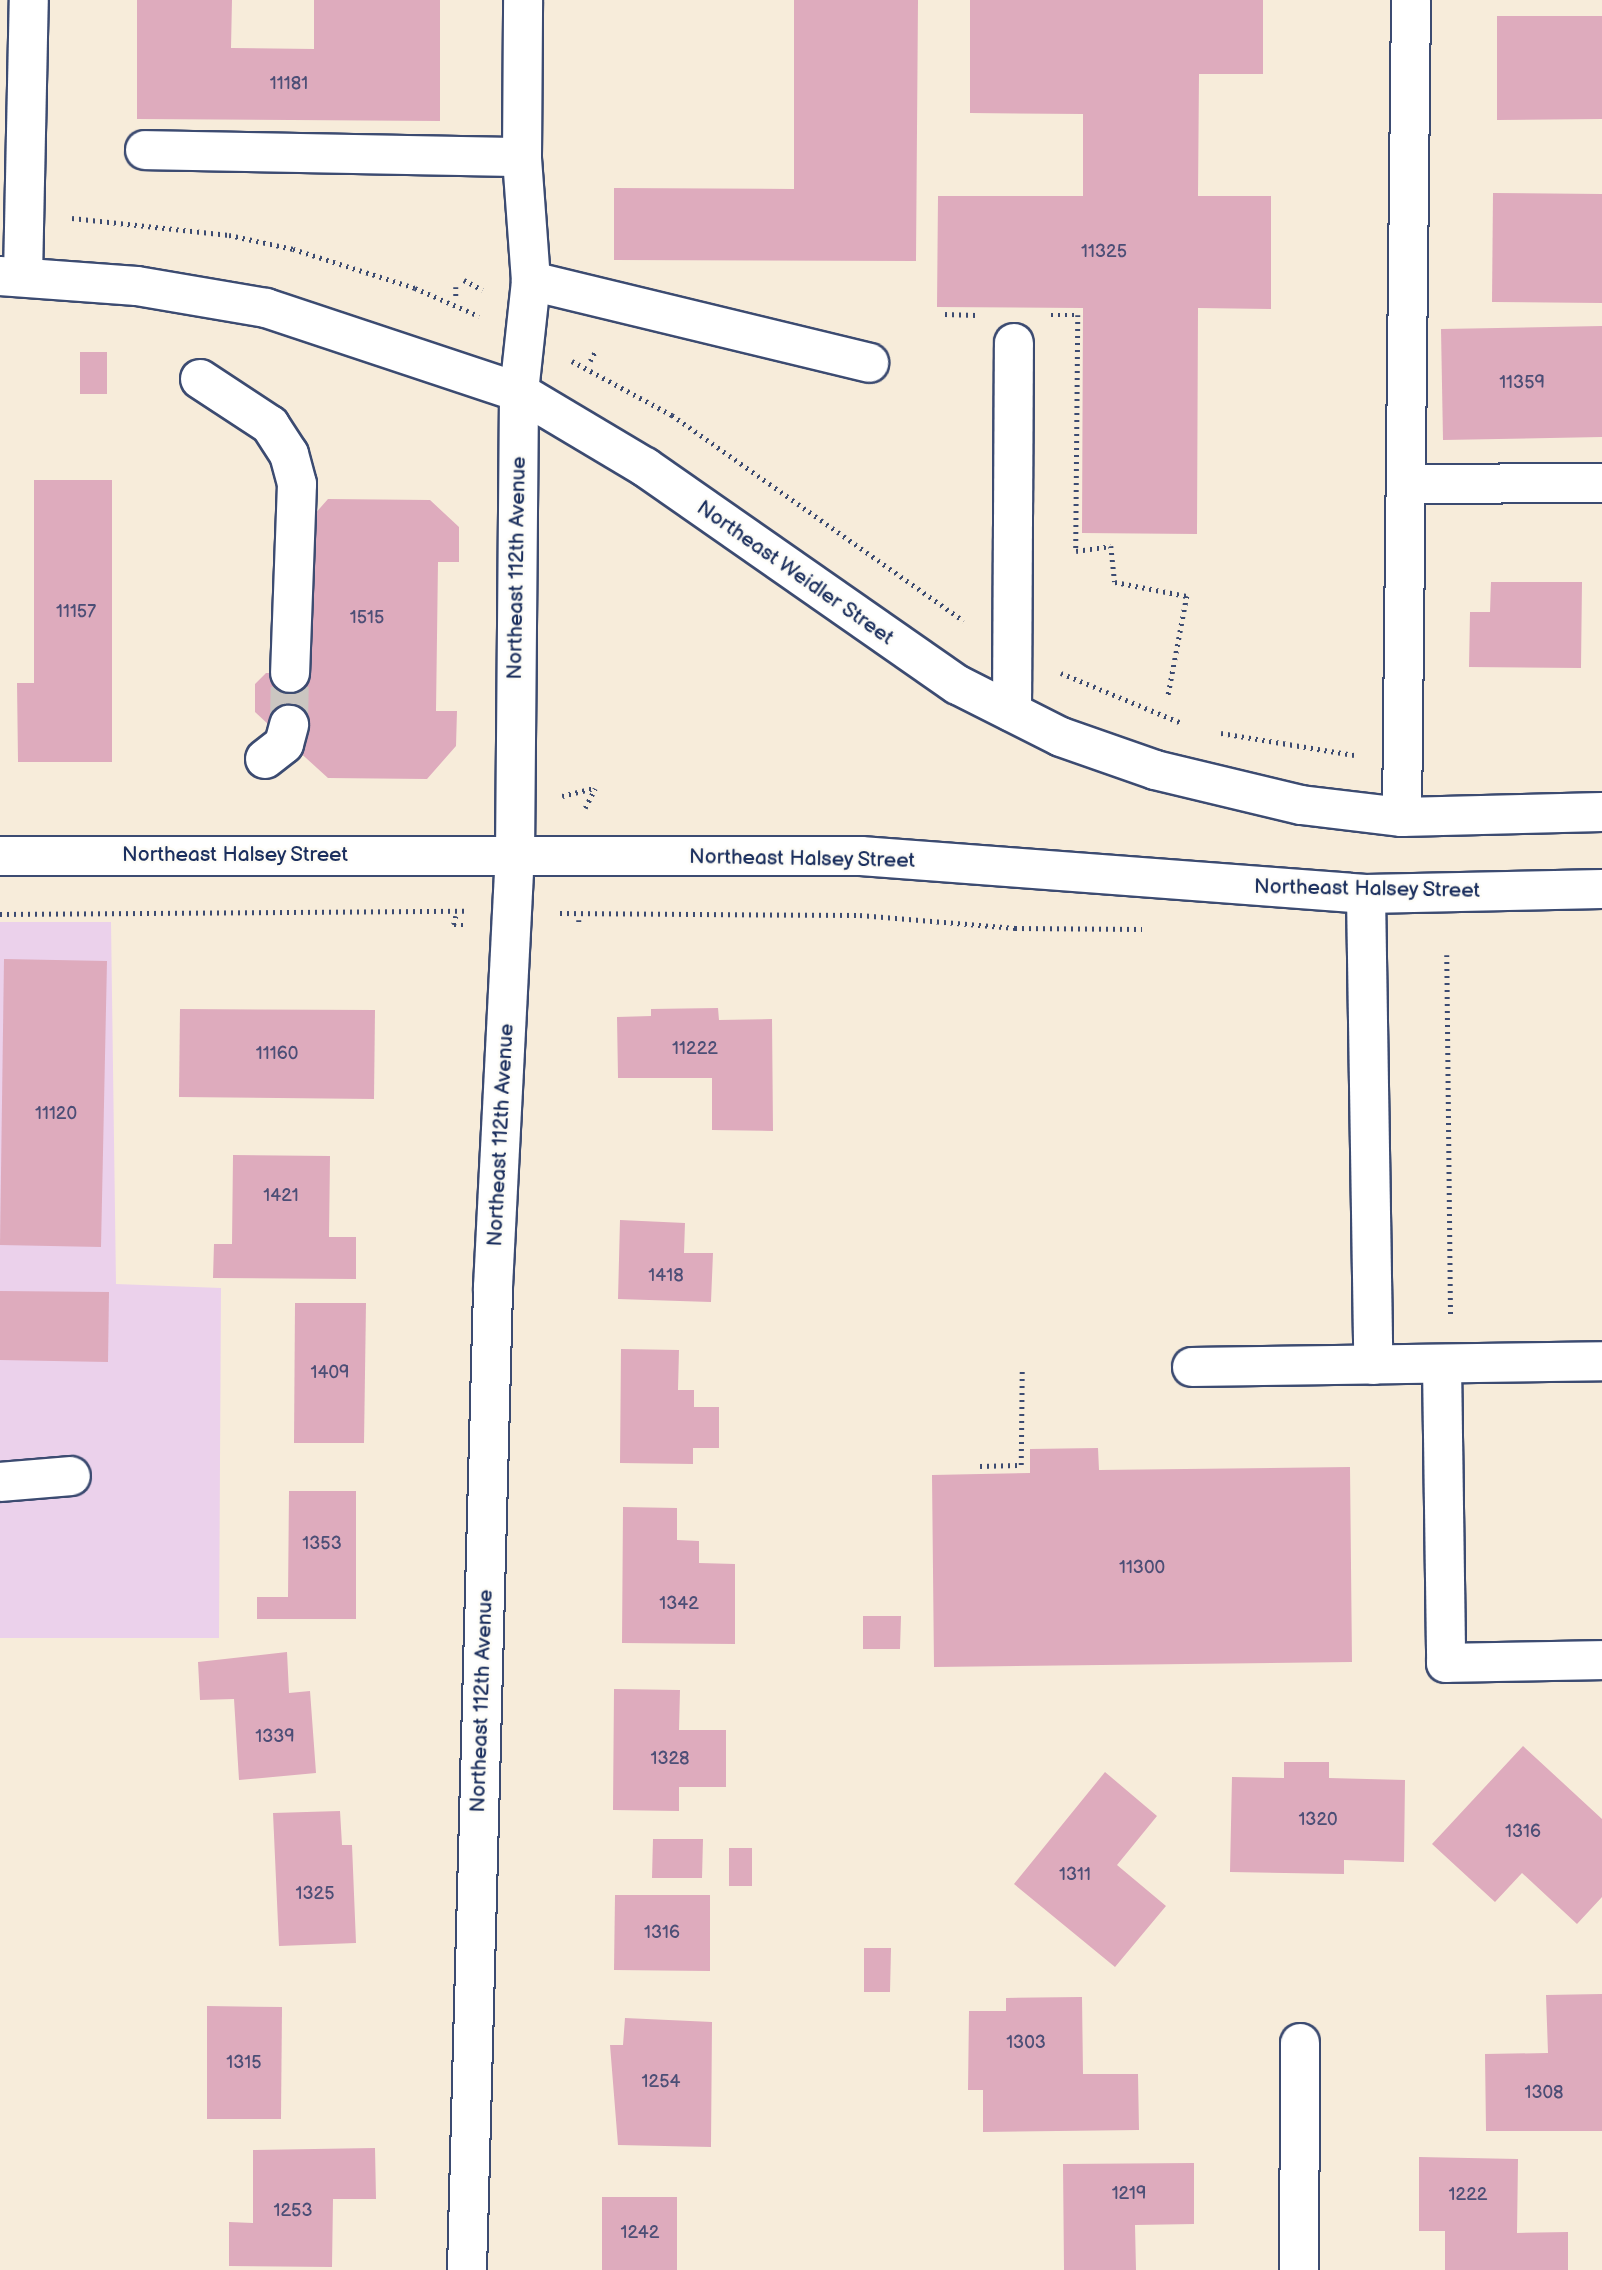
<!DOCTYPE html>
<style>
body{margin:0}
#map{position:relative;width:1602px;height:2270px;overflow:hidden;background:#f7ecda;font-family:"Balsamiq Sans",sans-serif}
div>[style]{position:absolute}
.built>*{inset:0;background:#ebd1eb}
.building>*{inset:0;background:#deabbd}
.minor-tunnel>*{height:38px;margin-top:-19px;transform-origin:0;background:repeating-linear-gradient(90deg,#cbc6c1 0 38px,transparent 0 57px)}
.path>*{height:4.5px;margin-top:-2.25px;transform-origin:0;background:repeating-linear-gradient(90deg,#3c4b71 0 2px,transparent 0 7px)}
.roads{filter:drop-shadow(2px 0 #3c4b71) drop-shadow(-2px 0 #3c4b71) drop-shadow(0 2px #3c4b71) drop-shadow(0 -2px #3c4b71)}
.minor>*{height:38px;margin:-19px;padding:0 19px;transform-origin:19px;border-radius:19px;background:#fff}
.major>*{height:38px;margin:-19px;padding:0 19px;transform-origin:19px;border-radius:19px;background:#fff}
span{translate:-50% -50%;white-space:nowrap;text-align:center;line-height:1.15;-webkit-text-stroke:5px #fdfcf7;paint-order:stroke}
.number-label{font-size:18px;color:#4c4e76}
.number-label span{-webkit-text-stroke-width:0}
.street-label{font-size:21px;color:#1b2f5e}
</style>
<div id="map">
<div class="built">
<i style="clip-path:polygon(0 922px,111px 922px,116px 1284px,221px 1288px,219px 1638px,0 1638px)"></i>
</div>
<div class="building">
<i style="clip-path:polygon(137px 0,232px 0,231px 48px,314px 49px,314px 0,440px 0,440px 121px,137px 119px)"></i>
<i style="clip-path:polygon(794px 0,918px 0,916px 261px,614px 260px,614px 188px,794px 189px)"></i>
<i style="clip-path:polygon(970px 0,1263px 0,1263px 74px,1199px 74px,1198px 196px,1271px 196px,1271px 309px,1198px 308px,1197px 534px,1082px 533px,1083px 308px,937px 307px,938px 196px,1083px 196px,1083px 114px,970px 113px)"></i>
<i style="clip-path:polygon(1497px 16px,1602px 16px,1602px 119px,1497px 120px)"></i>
<i style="clip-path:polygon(1493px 193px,1602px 194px,1602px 303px,1492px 302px)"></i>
<i style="clip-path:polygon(1602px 326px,1602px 437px,1443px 440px,1441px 329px)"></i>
<i style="clip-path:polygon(80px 352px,107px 352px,107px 394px,80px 394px)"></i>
<i style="clip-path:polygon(34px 480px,112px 480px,112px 762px,18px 762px,17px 683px,34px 683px)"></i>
<i style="clip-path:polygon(328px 499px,430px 500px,459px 527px,459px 562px,438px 562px,436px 711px,457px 711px,456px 746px,427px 779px,328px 778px,295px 748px,296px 725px,269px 725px,255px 712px,255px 684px,266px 673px,296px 673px,298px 533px)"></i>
<i style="clip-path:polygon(1491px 582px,1582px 582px,1581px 668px,1469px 667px,1470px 612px,1490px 612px)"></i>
<i style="clip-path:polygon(4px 959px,107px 961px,101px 1247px,0 1245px)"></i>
<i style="clip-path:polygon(718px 1008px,719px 1020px,772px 1019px,773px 1131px,712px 1130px,712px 1078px,618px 1078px,617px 1017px,651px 1016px,651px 1009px)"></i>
<i style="clip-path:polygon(180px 1009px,375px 1010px,374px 1099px,179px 1097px)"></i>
<i style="clip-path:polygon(233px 1155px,330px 1156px,329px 1237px,356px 1237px,356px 1279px,213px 1278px,214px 1244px,232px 1244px)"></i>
<i style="clip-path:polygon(620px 1220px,685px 1223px,684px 1253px,713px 1253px,711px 1302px,618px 1299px)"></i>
<i style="clip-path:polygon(0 1291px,109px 1292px,108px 1362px,0 1360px)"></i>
<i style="clip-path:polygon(295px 1303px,366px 1303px,364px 1443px,294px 1443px)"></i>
<i style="clip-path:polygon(621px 1349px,679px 1350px,678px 1390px,694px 1390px,694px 1407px,719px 1407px,719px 1448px,693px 1448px,693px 1464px,620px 1463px)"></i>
<i style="clip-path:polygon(1098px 1448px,1099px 1470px,1350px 1467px,1352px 1662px,934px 1667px,932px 1475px,1030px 1473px,1030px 1449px)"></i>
<i style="clip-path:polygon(289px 1491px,356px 1491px,356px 1619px,257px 1619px,257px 1597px,288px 1597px)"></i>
<i style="clip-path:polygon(623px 1507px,677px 1508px,677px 1540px,699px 1541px,699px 1563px,735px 1564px,735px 1644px,622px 1643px)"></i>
<i style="clip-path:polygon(863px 1616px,901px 1616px,900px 1649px,863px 1649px)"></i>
<i style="clip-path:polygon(287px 1652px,289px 1693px,310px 1691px,316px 1773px,239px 1780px,234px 1699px,200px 1700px,198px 1662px)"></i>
<i style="clip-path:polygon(614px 1689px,680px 1690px,679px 1730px,726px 1730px,726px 1787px,679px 1787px,679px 1811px,613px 1810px)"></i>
<i style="clip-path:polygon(1523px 1746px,1602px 1819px,1602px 1897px,1577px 1924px,1522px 1873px,1495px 1902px,1432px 1844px)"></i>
<i style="clip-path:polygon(1284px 1762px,1329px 1762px,1329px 1778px,1405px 1780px,1404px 1862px,1344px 1860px,1344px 1874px,1230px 1872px,1232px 1777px,1284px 1778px)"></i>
<i style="clip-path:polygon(1105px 1772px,1157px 1816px,1117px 1865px,1166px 1906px,1115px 1967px,1014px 1884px)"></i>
<i style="clip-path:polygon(340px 1811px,342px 1845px,352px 1845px,356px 1943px,279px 1946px,273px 1813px)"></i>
<i style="clip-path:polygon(653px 1839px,703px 1839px,702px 1878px,652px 1878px)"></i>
<i style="clip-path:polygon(729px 1848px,752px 1848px,752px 1886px,729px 1886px)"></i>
<i style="clip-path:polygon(615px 1895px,710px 1895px,710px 1971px,614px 1970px)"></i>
<i style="clip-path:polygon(864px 1948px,891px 1948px,890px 1992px,864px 1992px)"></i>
<i style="clip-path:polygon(1602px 1994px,1602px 2131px,1486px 2131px,1485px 2054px,1548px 2053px,1546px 1995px)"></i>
<i style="clip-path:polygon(1082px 1997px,1083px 2074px,1138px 2074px,1139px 2130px,983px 2132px,983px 2090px,968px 2090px,969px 2011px,1006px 2011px,1006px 1998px)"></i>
<i style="clip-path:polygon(207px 2006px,282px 2007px,281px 2119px,207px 2119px)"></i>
<i style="clip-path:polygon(625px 2018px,712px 2022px,711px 2147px,618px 2145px,610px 2045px,623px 2045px)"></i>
<i style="clip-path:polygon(375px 2148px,376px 2199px,333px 2199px,332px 2267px,229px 2266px,229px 2222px,253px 2223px,253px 2150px)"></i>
<i style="clip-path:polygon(1419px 2157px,1518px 2159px,1517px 2233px,1568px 2232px,1568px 2270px,1445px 2270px,1445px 2231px,1419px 2231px)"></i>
<i style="clip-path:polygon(1194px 2163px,1194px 2224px,1135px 2225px,1136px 2270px,1064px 2270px,1063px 2164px)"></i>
<i style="clip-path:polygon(602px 2197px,677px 2197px,677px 2270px,602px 2270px)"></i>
</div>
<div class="minor-tunnel">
<i style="left:289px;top:725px;width:52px;rotate:-88.9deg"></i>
</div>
<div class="path">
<i style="left:72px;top:218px;width:158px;rotate:6.2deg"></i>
<i style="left:229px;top:235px;width:66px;rotate:12.3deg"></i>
<i style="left:293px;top:249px;width:128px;rotate:17.7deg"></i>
<i style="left:415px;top:288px;width:70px;rotate:23.6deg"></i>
<i style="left:464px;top:280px;width:21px;rotate:28deg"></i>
<i style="left:456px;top:287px;width:9px;rotate:90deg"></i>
<i style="left:945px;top:314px;width:31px;rotate:2deg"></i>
<i style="left:1051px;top:315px;width:27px"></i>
<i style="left:1078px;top:315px;width:236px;rotate:90.5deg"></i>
<i style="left:1076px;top:551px;width:35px;rotate:-8deg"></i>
<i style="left:1111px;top:546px;width:36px;rotate:84deg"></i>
<i style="left:1115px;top:582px;width:73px;rotate:11deg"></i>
<i style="left:1187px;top:596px;width:103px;rotate:100.7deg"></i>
<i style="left:572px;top:361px;width:114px;rotate:28.4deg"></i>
<i style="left:672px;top:415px;width:357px;rotate:35.2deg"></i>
<i style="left:590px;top:361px;width:10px;rotate:-61deg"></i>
<i style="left:1061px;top:673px;width:131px;rotate:22.5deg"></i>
<i style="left:1221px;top:733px;width:135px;rotate:9.4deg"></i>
<i style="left:562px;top:796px;width:34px;rotate:-14deg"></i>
<i style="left:585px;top:808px;width:22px;rotate:-63deg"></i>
<i style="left:560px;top:913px;width:300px;rotate:0.4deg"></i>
<i style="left:860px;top:915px;width:156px;rotate:4.8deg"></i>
<i style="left:1015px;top:928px;width:127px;rotate:0.5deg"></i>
<i style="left:0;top:914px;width:464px;rotate:-0.4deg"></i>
<i style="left:456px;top:916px;width:9px;rotate:103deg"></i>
<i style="left:454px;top:925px;width:11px"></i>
<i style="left:579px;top:920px;width:6px;rotate:90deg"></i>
<i style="left:1447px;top:955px;width:359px;rotate:89.4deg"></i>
<i style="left:980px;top:1466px;width:41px;rotate:-1.4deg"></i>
<i style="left:1021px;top:1465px;width:95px;rotate:-89.4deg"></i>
</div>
<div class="roads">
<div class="minor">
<i style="left:145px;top:150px;width:377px;rotate:1.1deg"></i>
<i style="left:23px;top:276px;width:276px;rotate:-88.8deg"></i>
<i style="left:531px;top:281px;width:348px;rotate:13.6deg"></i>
<i style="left:200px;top:379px;width:84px;rotate:33.3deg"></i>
<i style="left:270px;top:425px;width:35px;rotate:57deg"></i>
<i style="left:289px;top:454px;width:31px;rotate:75deg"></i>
<i style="left:297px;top:484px;width:189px;rotate:92.1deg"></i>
<i style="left:1407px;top:484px;width:195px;rotate:-0.3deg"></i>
<i style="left:1012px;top:712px;width:369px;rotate:-89.7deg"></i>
<i style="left:265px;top:759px;width:24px;rotate:-38deg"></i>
<i style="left:284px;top:744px;width:20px;rotate:-75deg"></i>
<i style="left:1402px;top:817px;width:817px;rotate:-89.37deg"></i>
<i style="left:1366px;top:894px;width:471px;rotate:89.1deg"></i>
<i style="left:1442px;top:1364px;width:299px;rotate:89.2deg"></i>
<i style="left:1446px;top:1663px;width:156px;rotate:-1.1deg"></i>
<i style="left:1192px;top:1367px;width:410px;rotate:-0.8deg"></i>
<i style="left:0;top:1482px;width:71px;rotate:-4.8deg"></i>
<i style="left:467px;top:2270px;width:983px;rotate:-88.48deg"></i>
<i style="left:493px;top:1287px;width:433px;rotate:-87.1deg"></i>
<i style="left:515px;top:855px;width:463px;rotate:-89.5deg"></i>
<i style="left:519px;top:392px;width:112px;rotate:-83.8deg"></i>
<i style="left:531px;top:281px;width:124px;rotate:-94.2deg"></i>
<i style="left:522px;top:157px;width:157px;rotate:-89.6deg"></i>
<i style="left:1299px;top:2270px;width:227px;rotate:-89.7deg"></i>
</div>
<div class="major">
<i style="left:0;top:276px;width:137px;rotate:4.2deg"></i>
<i style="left:137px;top:286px;width:131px;rotate:9.7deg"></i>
<i style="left:266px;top:308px;width:267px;rotate:18.4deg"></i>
<i style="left:519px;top:392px;width:147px;rotate:30.8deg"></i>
<i style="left:645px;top:467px;width:381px;rotate:34.9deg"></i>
<i style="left:958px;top:685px;width:115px;rotate:26.8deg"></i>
<i style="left:1061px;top:737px;width:100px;rotate:19.3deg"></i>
<i style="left:1155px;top:770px;width:150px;rotate:13.5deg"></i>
<i style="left:1301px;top:805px;width:102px;rotate:6.8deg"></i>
<i style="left:1402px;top:817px;width:200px;rotate:-1.4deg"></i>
<i style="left:0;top:856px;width:861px"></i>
<i style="left:861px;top:856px;width:506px;rotate:4.3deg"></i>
<i style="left:1366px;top:894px;width:236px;rotate:-1.2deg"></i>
</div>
</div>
<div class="number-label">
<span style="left:289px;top:84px">11181</span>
<span style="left:1104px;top:252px">11325</span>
<span style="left:1522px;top:383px">11359</span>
<span style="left:76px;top:612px">11157</span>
<span style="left:367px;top:618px">1515</span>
<span style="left:695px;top:1049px">11222</span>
<span style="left:277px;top:1054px">11160</span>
<span style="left:56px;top:1114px">11120</span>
<span style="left:281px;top:1196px">1421</span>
<span style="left:666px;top:1276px">1418</span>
<span style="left:330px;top:1373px">1409</span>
<span style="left:322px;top:1544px">1353</span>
<span style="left:1142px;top:1568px">11300</span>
<span style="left:679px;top:1604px">1342</span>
<span style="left:275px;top:1737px">1339</span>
<span style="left:670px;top:1759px">1328</span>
<span style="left:1318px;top:1820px">1320</span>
<span style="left:1523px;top:1832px">1316</span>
<span style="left:1075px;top:1875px">1311</span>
<span style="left:315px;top:1894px">1325</span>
<span style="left:662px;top:1933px">1316</span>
<span style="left:1026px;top:2043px">1303</span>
<span style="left:244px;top:2063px">1315</span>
<span style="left:661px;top:2082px">1254</span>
<span style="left:1544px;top:2093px">1308</span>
<span style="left:1129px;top:2194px">1219</span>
<span style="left:1468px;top:2195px">1222</span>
<span style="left:293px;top:2211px">1253</span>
<span style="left:640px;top:2233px">1242</span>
</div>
<div class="street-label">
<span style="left:517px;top:568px;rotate:-89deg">Northeast 112th Avenue</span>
<span style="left:795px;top:573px;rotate:35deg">Northeast Weidler Street</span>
<span style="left:235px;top:855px">Northeast Halsey Street</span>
<span style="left:802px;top:859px;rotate:1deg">Northeast Halsey Street</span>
<span style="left:1367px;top:889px;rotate:1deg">Northeast Halsey Street</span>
<span style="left:501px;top:1135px;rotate:-87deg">Northeast 112th Avenue</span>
<span style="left:482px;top:1701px;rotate:-88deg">Northeast 112th Avenue</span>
</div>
</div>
